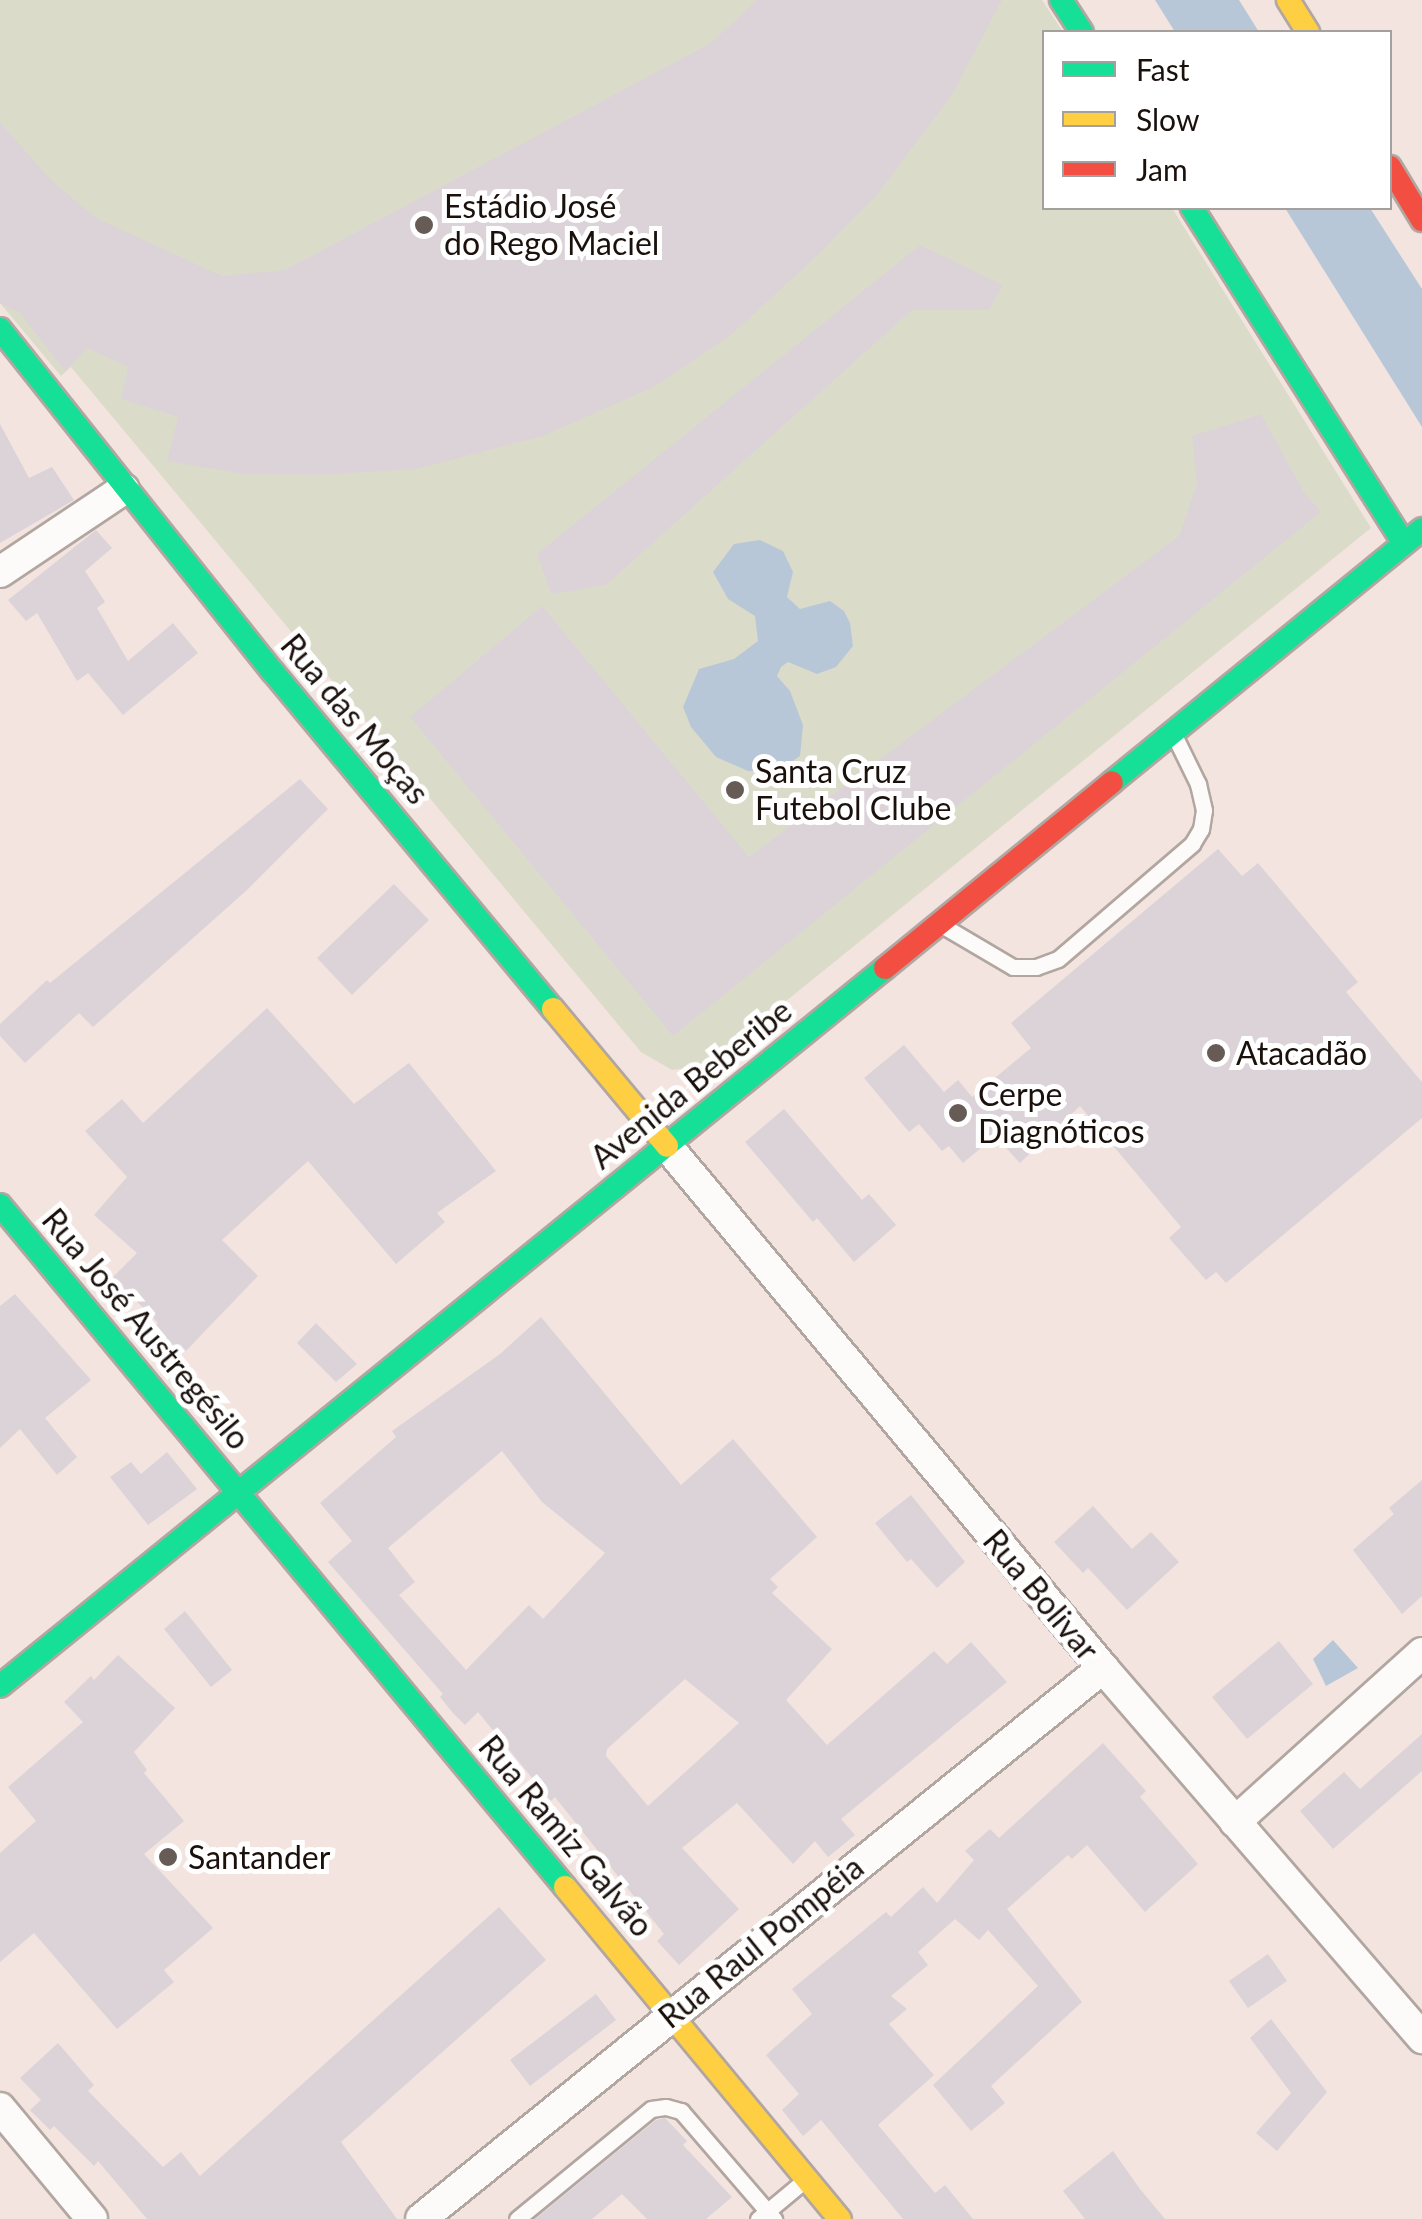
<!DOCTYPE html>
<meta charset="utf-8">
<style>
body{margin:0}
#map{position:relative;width:1422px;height:2219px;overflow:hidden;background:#f3e4df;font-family:Lato,sans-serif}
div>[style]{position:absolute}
.green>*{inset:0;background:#dbdbca}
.water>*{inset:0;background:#b8c7d8}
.building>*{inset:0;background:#dcd3d8}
.roads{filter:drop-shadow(2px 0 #b2a6a1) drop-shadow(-2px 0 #b2a6a1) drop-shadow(0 2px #b2a6a1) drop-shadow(0 -2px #b2a6a1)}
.lane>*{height:15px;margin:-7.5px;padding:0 7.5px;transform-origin:7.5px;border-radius:7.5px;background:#fdfbfa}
.street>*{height:30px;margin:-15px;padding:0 15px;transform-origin:15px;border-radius:15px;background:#fdfbfa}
.fast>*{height:22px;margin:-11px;padding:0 11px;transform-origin:11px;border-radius:11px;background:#16e098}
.slow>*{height:22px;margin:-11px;padding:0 11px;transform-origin:11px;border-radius:11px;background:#ffcf43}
.jam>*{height:22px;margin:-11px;padding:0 11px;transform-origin:11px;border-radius:11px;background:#f24e42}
.dots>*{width:28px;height:28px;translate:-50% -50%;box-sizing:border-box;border:5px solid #fff;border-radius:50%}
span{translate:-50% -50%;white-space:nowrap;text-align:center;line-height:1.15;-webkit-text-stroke:10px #fff;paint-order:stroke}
.poi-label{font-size:32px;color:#1b110c}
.left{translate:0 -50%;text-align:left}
.street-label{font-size:32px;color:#1b110c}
.legend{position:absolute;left:1042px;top:30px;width:350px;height:180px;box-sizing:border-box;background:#fff;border:2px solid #a4a09e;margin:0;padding:12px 18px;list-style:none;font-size:30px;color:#1b110c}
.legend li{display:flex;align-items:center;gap:20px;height:50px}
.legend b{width:50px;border:2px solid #a4a09e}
</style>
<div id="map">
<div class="green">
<i style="clip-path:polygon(0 0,1042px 0,1063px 32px,1044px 32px,1044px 208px,1172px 208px,1371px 528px,707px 1065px,672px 1070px,641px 1052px,71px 367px,61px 376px,0 303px)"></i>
</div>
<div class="water">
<i style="clip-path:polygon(1155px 0,1239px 0,1259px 32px,1175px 32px)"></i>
<i style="clip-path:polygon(1285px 208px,1370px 208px,1422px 289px,1422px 427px)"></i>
<i style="clip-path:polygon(760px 540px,783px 551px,793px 572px,787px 597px,800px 609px,830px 601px,844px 611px,850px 623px,853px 646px,836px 667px,817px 674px,788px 662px,781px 667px,777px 676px,790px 691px,803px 725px,800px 756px,778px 771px,748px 771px,716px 757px,691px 727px,683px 707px,699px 669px,734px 659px,758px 641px,755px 616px,728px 599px,713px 572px,734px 544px)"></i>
<i style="clip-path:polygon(1333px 1640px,1358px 1668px,1326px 1686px,1313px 1659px)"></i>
</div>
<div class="building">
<i style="clip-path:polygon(757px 0,1002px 0,952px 95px,876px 196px,818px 255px,733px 333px,656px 386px,543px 436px,416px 469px,323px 475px,243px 474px,167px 461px,178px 417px,121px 399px,128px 367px,87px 348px,65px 371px,20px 313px,0 303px,0 122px,51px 180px,96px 218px,222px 276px,285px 270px,711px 43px)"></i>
<i style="clip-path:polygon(920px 245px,1003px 285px,989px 310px,912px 310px,606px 585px,551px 594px,537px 554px)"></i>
<i style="clip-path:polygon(1261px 414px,1304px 492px,1321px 512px,673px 1036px,410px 717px,542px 606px,749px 857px,1179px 536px,1197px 483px,1192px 436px)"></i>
<i style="clip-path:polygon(0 424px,29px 478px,52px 467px,74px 500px,0 543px)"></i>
<i style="clip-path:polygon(96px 530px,112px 548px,85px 571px,105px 602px,97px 608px,128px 661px,173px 623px,198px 653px,123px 715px,88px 673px,77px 681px,37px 613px,26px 621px,8px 600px)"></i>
<i style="clip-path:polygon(300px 779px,328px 809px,247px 890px,93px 1027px,79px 1013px,25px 1063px,0 1036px,0 1024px,47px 980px,50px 983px)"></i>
<i style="clip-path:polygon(1218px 849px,1242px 876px,1258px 863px,1358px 982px,1346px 992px,1422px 1082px,1422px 1118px,1226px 1283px,1216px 1272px,1206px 1280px,1169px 1238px,1181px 1227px,1080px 1106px,1020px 1163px,995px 1136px,963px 1163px,949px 1146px,942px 1151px,919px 1124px,909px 1132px,864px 1078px,904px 1045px,944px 1092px,958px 1080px,972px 1097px,1031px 1048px,1011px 1023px)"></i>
<i style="clip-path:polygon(394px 884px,429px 920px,352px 995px,317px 958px)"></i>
<i style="clip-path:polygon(267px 1008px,354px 1104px,409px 1063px,496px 1171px,437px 1213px,445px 1222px,396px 1264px,308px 1161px,222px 1240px,258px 1276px,182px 1355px,154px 1328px,158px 1323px,113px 1277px,137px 1253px,94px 1215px,127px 1177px,85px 1131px,122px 1099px,143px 1123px)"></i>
<i style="clip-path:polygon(784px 1109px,862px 1200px,869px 1194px,896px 1225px,854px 1262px,817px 1218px,813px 1222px,745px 1142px)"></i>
<i style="clip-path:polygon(15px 1294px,91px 1380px,45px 1418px,77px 1457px,57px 1475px,20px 1429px,0 1448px,0 1306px)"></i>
<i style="clip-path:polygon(evenodd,541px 1317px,681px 1485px,733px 1439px,817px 1537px,770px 1579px,778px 1587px,772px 1593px,832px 1649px,786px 1700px,827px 1745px,934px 1651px,947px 1664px,971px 1642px,1007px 1682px,841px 1819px,855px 1835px,828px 1857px,815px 1841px,793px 1864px,737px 1803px,682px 1848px,739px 1909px,679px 1965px,657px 1941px,664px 1934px,555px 1797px,551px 1801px,478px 1712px,465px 1725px,453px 1713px,440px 1697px,443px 1694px,328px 1562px,352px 1541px,320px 1503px,396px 1437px,392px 1431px,500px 1354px,541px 1317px,502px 1451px,542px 1502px,605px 1553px,543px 1619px,529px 1605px,466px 1670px,399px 1595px,415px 1582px,388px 1548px,502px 1451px,541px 1317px,685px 1679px,739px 1723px,648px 1806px,606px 1756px,607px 1749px,685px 1679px)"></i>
<i style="clip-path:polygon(316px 1323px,357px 1364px,336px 1382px,297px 1343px)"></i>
<i style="clip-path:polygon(167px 1452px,197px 1489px,148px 1525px,110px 1477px,131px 1462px,141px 1474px)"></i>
<i style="clip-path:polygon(1422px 1480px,1422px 1596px,1402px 1614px,1353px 1550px,1394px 1514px,1389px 1508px)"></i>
<i style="clip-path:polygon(911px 1495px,965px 1562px,937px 1588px,911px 1559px,907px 1562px,875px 1523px)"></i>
<i style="clip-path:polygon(1093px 1506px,1132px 1549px,1151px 1532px,1179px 1562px,1127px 1610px,1088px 1568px,1083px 1573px,1054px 1542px)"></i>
<i style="clip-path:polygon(185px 1611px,232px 1670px,211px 1687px,164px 1629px)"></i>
<i style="clip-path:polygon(1279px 1641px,1313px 1684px,1247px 1739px,1212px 1697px)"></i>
<i style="clip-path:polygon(118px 1655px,175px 1708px,134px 1752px,147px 1770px,144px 1773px,184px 1821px,144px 1854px,213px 1928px,164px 1970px,174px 1982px,117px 2029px,34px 1933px,0 1962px,0 1853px,36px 1821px,8px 1787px,83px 1722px,64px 1702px,91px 1676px,94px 1680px)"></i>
<i style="clip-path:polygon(1422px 1734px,1422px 1771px,1333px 1849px,1300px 1811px,1344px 1772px,1360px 1789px)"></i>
<i style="clip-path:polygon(1103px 1743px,1146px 1791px,1140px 1797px,1198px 1864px,1145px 1912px,1087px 1845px,1072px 1859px,1068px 1855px,1007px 1909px,1082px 2002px,991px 2086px,1005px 2103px,971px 2131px,933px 2085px,1038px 1986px,988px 1930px,979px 1940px,955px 1919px,918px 1952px,928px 1965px,891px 1996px,907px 2009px,889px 2024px,934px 2075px,878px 2125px,935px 2193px,945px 2185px,973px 2219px,903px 2219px,821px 2120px,803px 2136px,782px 2110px,799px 2094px,766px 2055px,812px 2014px,792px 1989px,886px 1912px,891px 1917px,923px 1887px,937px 1903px,974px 1860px,965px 1851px,990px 1829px,999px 1838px)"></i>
<i style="clip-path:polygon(499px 1907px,546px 1960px,341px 2142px,397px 2219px,147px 2219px,98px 2161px,94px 2166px,54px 2126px,50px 2130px,30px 2110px,41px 2100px,20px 2078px,58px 2043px,94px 2085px,88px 2091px,163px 2167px,181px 2152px,200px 2176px)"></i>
<i style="clip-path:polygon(1268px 1954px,1287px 1981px,1248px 2008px,1229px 1981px)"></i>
<i style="clip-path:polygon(596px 1994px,616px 2020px,530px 2086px,510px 2060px)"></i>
<i style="clip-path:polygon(1271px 2019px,1327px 2092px,1277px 2151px,1256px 2133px,1291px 2093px,1250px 2038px)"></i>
<i style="clip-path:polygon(665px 2118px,687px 2141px,683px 2145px,732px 2197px,706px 2219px,647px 2219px,622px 2194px,592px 2219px,535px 2219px,656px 2120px)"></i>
<i style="clip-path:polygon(1113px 2151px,1140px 2189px,1165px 2219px,1085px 2219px,1063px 2191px)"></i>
</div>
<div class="roads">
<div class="lane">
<i style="left:945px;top:927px;width:79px;rotate:30.5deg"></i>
<i style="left:1013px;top:967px;width:23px"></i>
<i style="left:1036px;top:967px;width:23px;rotate:-20deg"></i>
<i style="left:1058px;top:959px;width:177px;rotate:-40.6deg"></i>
<i style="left:1192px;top:844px;width:17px;rotate:-59deg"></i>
<i style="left:1201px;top:829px;width:19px;rotate:-81deg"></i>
<i style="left:1204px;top:810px;width:27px;rotate:-103deg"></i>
<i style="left:1198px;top:784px;width:52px;rotate:-116.1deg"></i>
<i style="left:517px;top:2219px;width:173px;rotate:-39.4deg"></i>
<i style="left:651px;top:2109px;width:15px;rotate:-8deg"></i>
<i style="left:666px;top:2107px;width:16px;rotate:15deg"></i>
<i style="left:681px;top:2111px;width:143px;rotate:49.3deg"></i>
<i style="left:758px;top:2219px;width:61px;rotate:-39.7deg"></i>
</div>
<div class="street">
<i style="left:0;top:572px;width:149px;rotate:-33.8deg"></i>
<i style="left:667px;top:1146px;width:680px;rotate:50.13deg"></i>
<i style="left:1103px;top:1668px;width:489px;rotate:49.2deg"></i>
<i style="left:1235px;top:1822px;width:252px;rotate:-42.1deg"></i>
<i style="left:0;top:2108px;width:144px;rotate:50.3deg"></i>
<i style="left:421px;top:2219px;width:877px;rotate:-38.94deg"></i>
</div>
<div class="fast">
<i style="left:1061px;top:0;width:38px;rotate:57deg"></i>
<i style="left:1192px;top:208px;width:396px;rotate:57.7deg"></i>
<i style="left:0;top:329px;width:438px;rotate:51.5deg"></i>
<i style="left:273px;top:672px;width:438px;rotate:50.3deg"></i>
<i style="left:1112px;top:782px;width:400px;rotate:-39.2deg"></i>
<i style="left:0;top:1205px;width:886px;rotate:50.36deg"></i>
<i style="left:0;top:1686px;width:1140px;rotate:-39.05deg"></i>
</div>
<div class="slow">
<i style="left:1288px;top:0;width:38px;rotate:58deg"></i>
<i style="left:553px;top:1009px;width:178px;rotate:50.2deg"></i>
<i style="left:565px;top:1887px;width:431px;rotate:50.4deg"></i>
</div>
<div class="jam">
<i style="left:1390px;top:167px;width:62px;rotate:58.9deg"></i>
<i style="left:885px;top:968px;width:293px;rotate:-39.3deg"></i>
</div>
</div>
<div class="dots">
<i style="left:424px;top:225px;background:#675b56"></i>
<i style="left:735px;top:790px;background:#675b56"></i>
<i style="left:1216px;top:1053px;background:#675b56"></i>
<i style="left:958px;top:1113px;background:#675b56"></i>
<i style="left:168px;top:1857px;background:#675b56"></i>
</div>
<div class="poi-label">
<span class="left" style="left:444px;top:225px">Estádio José<br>do Rego Maciel</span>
<span class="left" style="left:755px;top:790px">Santa Cruz<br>Futebol Clube</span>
<span class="left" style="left:1236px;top:1053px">Atacadão</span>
<span class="left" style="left:978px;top:1113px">Cerpe<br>Diagnóticos</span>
<span class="left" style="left:188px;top:1857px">Santander</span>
</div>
<div class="street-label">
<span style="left:355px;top:719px;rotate:50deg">Rua das Moças</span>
<span style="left:691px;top:1084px;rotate:-39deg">Avenida Beberibe</span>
<span style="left:146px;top:1329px;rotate:50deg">Rua José Austregésilo</span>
<span style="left:1041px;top:1595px;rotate:50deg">Rua Bolivar</span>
<span style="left:566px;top:1836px;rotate:50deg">Rua Ramiz Galvão</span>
<span style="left:761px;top:1942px;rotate:-39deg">Rua Raul Pompéia</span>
</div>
<ul class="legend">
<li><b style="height:12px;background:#16e098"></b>Fast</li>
<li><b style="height:12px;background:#ffcf43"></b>Slow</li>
<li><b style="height:12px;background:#f24e42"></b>Jam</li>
</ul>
</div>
